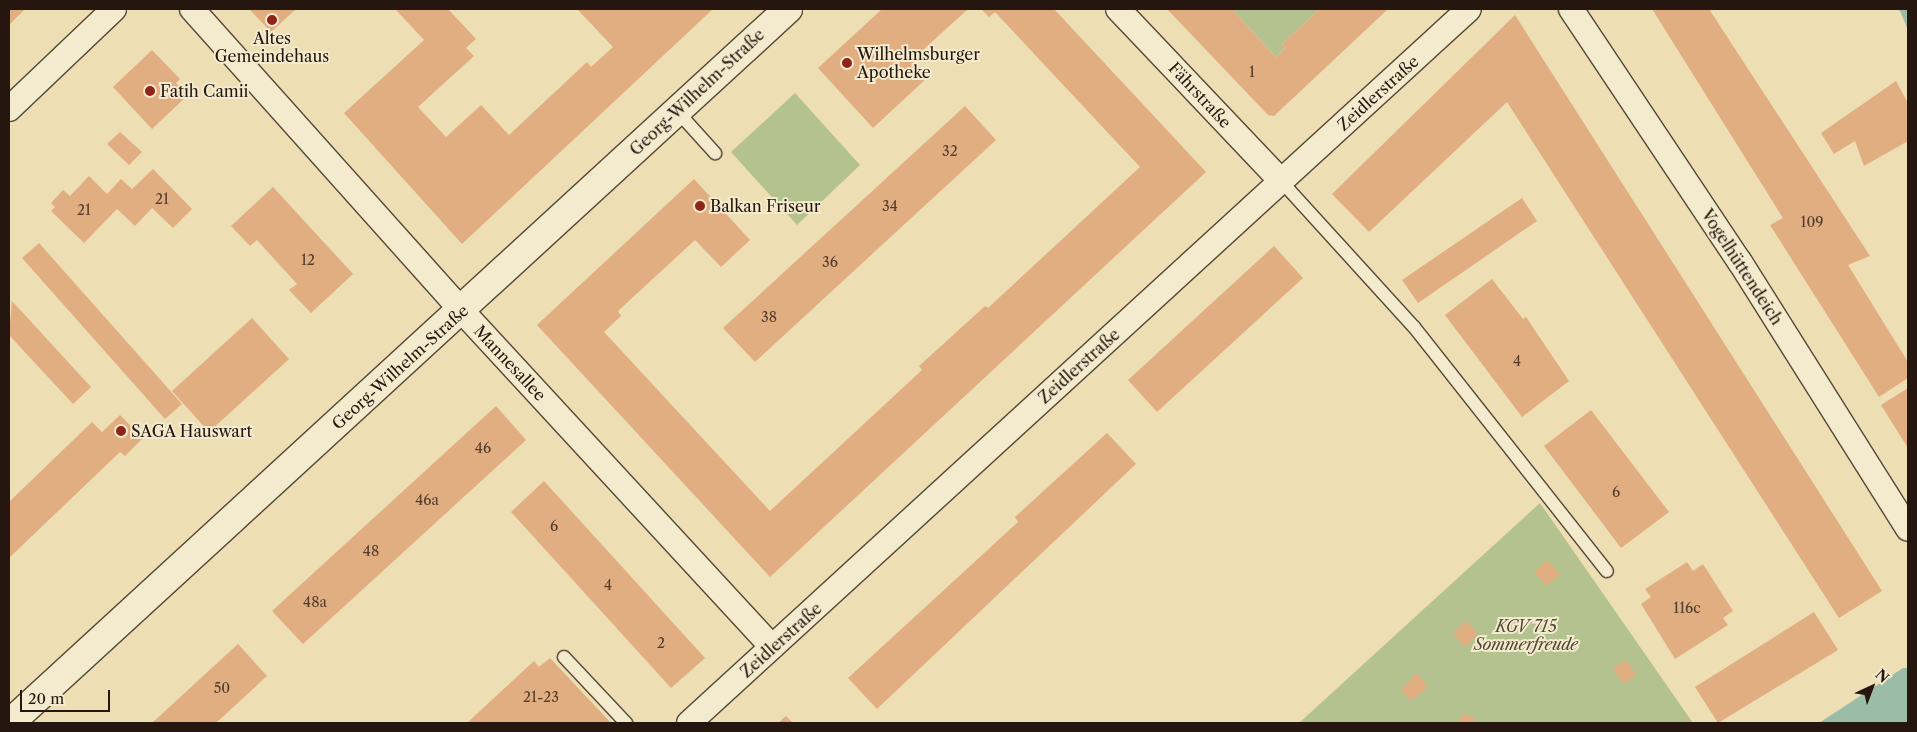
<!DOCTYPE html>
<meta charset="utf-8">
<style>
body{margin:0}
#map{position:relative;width:1917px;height:732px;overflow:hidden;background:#eedeb3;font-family:"Libre Caslon Text",serif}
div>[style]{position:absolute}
.green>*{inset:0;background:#b4c290}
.water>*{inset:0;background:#9bbda7}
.building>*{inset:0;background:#e1ae81}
.roads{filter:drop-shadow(1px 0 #574938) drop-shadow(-1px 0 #574938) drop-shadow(0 1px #574938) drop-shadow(0 -1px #574938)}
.lane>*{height:12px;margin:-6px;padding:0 6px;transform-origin:6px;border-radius:6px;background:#f4eace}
.street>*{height:24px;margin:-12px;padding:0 12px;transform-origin:12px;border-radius:12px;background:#f4eace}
.secondary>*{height:28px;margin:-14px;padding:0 14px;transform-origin:14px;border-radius:14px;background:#f4eace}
.dots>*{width:14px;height:14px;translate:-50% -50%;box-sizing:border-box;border:2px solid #f4eace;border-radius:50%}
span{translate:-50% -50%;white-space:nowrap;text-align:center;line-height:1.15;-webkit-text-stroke:4px #f4eace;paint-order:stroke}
.number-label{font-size:14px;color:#543d2c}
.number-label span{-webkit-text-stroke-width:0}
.poi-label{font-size:16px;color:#25170f}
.left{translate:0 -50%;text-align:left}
.street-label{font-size:16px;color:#25170f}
.park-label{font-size:16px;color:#504a36;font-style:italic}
.frame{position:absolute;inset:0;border:10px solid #25170f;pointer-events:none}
.north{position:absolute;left:1847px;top:662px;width:50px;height:50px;-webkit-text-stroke:4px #f4eace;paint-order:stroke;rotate:43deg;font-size:14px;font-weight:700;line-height:20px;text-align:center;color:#25170f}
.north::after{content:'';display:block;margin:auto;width:18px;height:22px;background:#25170f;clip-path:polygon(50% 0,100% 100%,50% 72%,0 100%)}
.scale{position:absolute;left:20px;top:690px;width:90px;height:22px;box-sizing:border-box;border:2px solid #25170f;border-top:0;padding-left:6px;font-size:15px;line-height:18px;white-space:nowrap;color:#25170f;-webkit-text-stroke:4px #f4eace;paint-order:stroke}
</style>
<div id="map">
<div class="green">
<i style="clip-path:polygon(1232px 9px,1320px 9px,1282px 44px,1285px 48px,1276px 57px)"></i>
<i style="clip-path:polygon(795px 93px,860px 165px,797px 225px,731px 152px)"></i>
<i style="clip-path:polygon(1540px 503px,1693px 723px,1299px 723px)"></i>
</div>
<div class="water">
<i style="clip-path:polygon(1899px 9px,1908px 9px,1908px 30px)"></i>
<i style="clip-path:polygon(1903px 668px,1908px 668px,1908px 723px,1819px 723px)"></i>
</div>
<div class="building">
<i style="clip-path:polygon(9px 9px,25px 9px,9px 25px)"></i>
<i style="clip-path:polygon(249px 9px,296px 9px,271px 32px)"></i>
<i style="clip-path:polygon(395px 9px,448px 9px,476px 39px,466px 48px,474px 56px,418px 107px,446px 137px,481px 105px,509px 135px,587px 62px,591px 67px,613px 47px,577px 9px,713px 9px,462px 244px,344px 113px,424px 40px)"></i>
<i style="clip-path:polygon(882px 9px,968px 9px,912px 60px,928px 77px,873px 128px,818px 68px)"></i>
<i style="clip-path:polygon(981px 9px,1054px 9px,1206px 172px,770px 577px,537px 325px,694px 179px,750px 240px,721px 267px,695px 240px,618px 311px,621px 316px,604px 332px,770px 511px,922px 370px,919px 366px,951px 337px,985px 306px,988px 308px,1140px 167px,995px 12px,989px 17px)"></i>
<i style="clip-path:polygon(1167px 9px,1232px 9px,1276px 57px,1285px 48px,1282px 44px,1320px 9px,1388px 9px,1274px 116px,1268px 115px)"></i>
<i style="clip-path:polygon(1652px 9px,1709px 9px,1870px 256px,1848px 265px,1908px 362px,1908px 378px,1879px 397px,1770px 225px,1783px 218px)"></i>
<i style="clip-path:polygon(1515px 15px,1882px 591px,1839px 618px,1507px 102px,1369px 232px,1332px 194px)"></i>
<i style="clip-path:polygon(152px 50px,180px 79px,176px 83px,188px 95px,152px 129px,113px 87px)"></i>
<i style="clip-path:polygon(1896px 81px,1908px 103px,1908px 141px,1864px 166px,1855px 141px,1834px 154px,1821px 133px)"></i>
<i style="clip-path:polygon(965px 106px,996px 140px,755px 362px,723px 328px)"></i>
<i style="clip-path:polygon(120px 132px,142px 152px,129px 165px,107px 144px)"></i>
<i style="clip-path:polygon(153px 169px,192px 209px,173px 228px,152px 208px,135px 226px,117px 209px,84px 243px,51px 211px,55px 207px,51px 203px,63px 190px,70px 196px,89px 176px,107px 194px,121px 179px,132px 189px)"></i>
<i style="clip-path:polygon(273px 187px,353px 274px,311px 313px,289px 290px,297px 284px,257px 240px,250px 246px,231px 226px)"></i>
<i style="clip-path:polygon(1522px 198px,1537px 221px,1418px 303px,1402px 280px)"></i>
<i style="clip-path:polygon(39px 243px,182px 404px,165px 419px,22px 258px)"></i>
<i style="clip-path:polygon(1274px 246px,1303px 278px,1157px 412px,1128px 380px)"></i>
<i style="clip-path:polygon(1492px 279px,1523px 319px,1526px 317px,1569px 381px,1522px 417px,1445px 315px)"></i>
<i style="clip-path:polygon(12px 301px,91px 387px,73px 404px,9px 335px)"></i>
<i style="clip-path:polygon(252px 318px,289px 359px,209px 432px,172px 391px)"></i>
<i style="clip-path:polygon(1908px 388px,1908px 448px,1881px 405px)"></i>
<i style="clip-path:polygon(496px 406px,526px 440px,303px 644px,272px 611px)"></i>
<i style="clip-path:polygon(1591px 410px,1669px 512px,1621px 548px,1544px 446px)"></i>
<i style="clip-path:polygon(120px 415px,143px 438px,125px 456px,120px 452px,9px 558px,9px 502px,92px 422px,102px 432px)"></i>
<i style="clip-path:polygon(1107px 433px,1136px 464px,877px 709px,848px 678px,1018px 522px,1015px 517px)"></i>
<i style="clip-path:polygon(544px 481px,705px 658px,671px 688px,511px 512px)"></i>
<i style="clip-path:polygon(1547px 560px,1560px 574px,1546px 586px,1534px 572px)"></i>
<i style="clip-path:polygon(1687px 562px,1693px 571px,1703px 564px,1733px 611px,1723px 618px,1728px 625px,1675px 659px,1641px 604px,1651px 597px,1645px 589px)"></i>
<i style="clip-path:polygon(1814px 612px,1838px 650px,1718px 723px,1695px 687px)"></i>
<i style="clip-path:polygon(1466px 621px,1478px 634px,1465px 647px,1453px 634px)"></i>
<i style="clip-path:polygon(238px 644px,267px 676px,216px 723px,152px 723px)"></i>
<i style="clip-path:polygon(550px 658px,611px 723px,467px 723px,534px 661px,539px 667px)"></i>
<i style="clip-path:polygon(1626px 660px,1636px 675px,1623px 684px,1613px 668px)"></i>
<i style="clip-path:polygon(1417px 673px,1428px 687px,1411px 701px,1401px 689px)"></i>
<i style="clip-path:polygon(1462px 714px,1475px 717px,1473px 723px,1458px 723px)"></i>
<i style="clip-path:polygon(786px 716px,793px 723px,778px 723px)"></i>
</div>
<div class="roads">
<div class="lane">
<i style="left:677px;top:111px;width:57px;rotate:47.9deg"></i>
<i style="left:1281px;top:181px;width:197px;rotate:47.7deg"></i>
<i style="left:1414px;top:327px;width:311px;rotate:51.7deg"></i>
<i style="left:564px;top:657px;width:91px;rotate:46.8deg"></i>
</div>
<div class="street">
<i style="left:192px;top:9px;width:405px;rotate:48.2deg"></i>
<i style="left:462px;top:311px;width:457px;rotate:47.3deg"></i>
<i style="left:1118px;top:9px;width:237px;rotate:46.5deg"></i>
<i style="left:1571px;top:9px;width:304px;rotate:56.3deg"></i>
<i style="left:1740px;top:262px;width:315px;rotate:57.8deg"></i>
<i style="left:9px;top:109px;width:145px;rotate:-43.6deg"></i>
<i style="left:689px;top:723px;width:1057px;rotate:-42.47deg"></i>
</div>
<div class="secondary">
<i style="left:10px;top:723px;width:1056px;rotate:-42.54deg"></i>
</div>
</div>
<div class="dots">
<i style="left:272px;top:20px;background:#8f2418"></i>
<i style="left:847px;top:63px;background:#8f2418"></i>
<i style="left:150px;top:91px;background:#8f2418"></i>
<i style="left:700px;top:206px;background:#8f2418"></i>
<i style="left:121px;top:431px;background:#8f2418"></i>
</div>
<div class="number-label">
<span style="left:1252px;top:72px">1</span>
<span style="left:950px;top:151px">32</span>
<span style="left:162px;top:199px">21</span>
<span style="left:890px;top:206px">34</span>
<span style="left:84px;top:210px">21</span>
<span style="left:1812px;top:222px">109</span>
<span style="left:308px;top:260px">12</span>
<span style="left:830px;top:262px">36</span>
<span style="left:769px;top:317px">38</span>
<span style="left:1517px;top:361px">4</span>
<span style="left:483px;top:448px">46</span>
<span style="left:1616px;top:492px">6</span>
<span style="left:427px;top:500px">46a</span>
<span style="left:554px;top:526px">6</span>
<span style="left:371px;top:551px">48</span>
<span style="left:608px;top:585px">4</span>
<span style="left:315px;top:602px">48a</span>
<span style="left:1687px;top:608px">116c</span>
<span style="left:661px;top:643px">2</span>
<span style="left:222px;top:688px">50</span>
<span style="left:541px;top:697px">21-23</span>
</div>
<div class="poi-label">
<span style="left:272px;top:47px">Altes<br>Gemeindehaus</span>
<span class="left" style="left:857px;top:63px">Wilhelmsburger<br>Apotheke</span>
<span class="left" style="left:160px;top:91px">Fatih Camii</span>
<span class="left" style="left:710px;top:206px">Balkan Friseur</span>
<span class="left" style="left:131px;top:431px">SAGA Hauswart</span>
</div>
<div class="street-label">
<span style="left:697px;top:92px;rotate:-43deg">Georg-Wilhelm-Straße</span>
<span style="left:1378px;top:93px;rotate:-42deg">Zeidlerstraße</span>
<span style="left:1200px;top:95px;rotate:47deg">Fährstraße</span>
<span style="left:1742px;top:267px;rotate:57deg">Vogelhüttendeich</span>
<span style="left:510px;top:363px;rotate:47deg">Mannesallee</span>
<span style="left:1079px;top:366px;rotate:-42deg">Zeidlerstraße</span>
<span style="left:400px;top:367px;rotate:-42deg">Georg-Wilhelm-Straße</span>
<span style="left:781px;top:640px;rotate:-42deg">Zeidlerstraße</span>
</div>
<div class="park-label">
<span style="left:1526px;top:635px">KGV 715<br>Sommerfreude</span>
</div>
<div class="frame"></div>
<div class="north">N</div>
<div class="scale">20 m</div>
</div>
